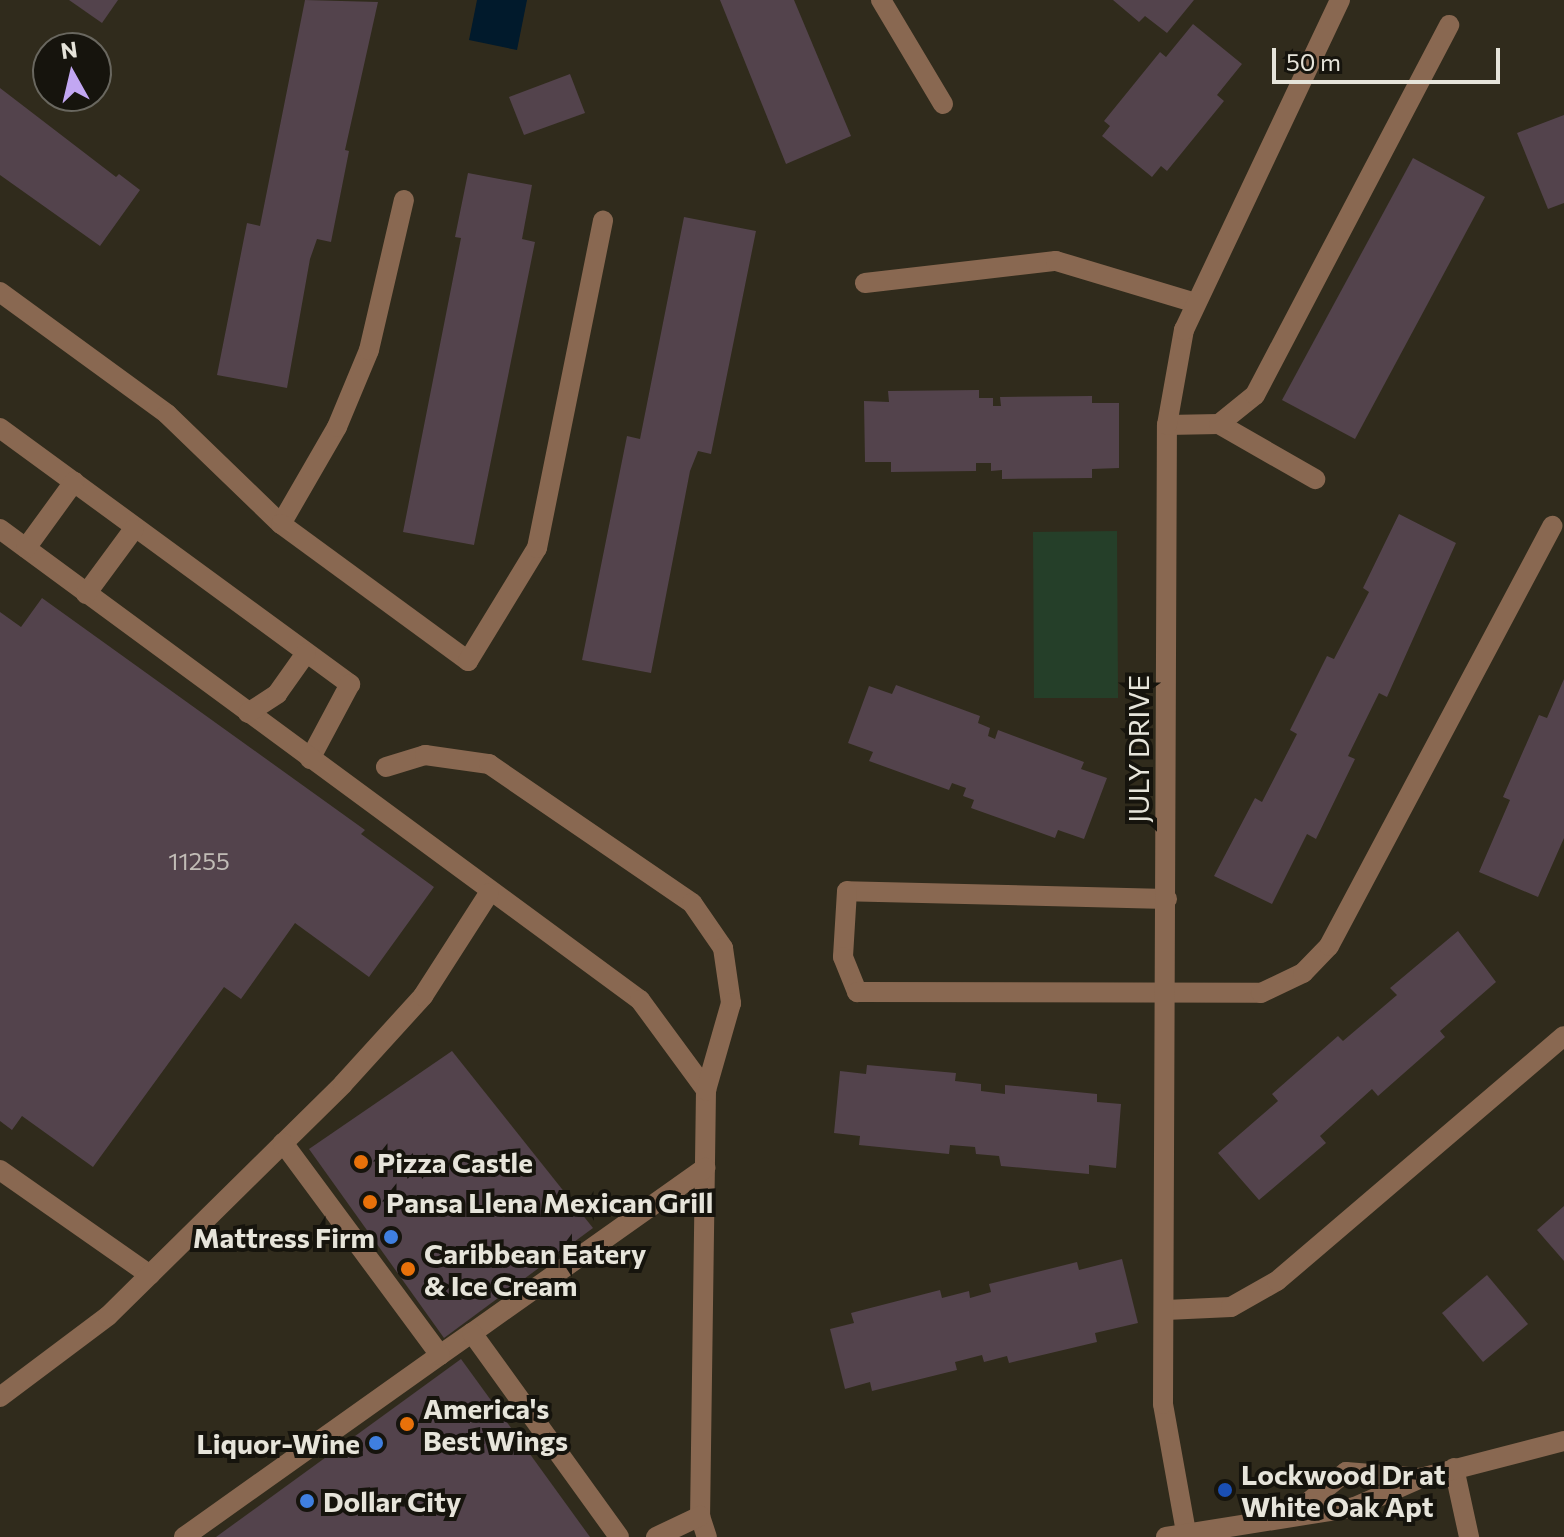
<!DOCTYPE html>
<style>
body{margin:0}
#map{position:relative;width:1564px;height:1537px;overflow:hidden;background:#302b1c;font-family:Commissioner,sans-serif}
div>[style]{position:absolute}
.green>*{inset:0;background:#253f29}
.water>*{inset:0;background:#011a2c}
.building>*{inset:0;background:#53434c}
.minor>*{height:20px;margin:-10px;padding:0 10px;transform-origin:10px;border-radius:10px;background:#896851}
.dots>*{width:22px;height:22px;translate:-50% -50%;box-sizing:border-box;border:4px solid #16140d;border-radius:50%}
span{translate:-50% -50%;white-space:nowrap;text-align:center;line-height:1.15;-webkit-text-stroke:8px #16140d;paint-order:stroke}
.number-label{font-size:24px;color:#c1bcb6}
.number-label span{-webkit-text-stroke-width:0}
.street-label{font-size:28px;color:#e6e4da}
.poi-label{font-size:28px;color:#e6e4da;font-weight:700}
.left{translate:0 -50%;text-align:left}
.right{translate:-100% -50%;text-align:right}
.north{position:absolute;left:32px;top:32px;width:80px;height:80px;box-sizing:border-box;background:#16140d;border:2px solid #69675f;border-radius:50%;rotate:352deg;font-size:22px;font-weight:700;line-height:32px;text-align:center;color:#e6e4da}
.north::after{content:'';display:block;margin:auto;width:28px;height:36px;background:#c2a7f2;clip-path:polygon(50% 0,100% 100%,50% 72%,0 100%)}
.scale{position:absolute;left:1272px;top:48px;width:228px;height:36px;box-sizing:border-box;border:4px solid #e6e4da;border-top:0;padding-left:10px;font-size:24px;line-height:28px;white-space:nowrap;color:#e6e4da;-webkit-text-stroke:6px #16140d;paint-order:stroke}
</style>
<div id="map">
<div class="green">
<i style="clip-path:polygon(1117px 531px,1118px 698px,1034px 698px,1033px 532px)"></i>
</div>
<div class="water">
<i style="clip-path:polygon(477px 0,527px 0,517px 50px,469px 40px)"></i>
</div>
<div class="building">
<i style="clip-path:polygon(69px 0,118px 0,102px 23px)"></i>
<i style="clip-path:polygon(305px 0,378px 2px,345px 150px,349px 151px,331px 242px,317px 239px,310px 259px,287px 388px,217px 375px,247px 223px,260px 226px)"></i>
<i style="clip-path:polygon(720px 0,794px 0,851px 136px,786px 164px)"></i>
<i style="clip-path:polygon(1113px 0,1194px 0,1167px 33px,1145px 16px,1139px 22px)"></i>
<i style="clip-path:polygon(1193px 24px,1242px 64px,1217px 95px,1224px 101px,1167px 171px,1161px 166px,1152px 177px,1102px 136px,1110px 126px,1104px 121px,1160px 52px,1166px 57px)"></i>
<i style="clip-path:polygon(570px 74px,585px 113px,524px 135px,509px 97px)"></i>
<i style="clip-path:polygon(0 88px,116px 177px,119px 174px,140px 190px,100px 246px,0 175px)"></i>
<i style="clip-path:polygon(1564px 115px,1564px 203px,1548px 209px,1517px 133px)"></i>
<i style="clip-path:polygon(1413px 158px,1485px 197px,1355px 439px,1282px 400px)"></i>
<i style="clip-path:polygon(468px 173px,532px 185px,522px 239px,535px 242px,474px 545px,403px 532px,461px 238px,455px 237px)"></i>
<i style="clip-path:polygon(684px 217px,756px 231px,711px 454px,698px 451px,690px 471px,651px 673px,582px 660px,627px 436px,640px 439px)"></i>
<i style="clip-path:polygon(979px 390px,979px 398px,993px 398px,993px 406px,1001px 406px,1000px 397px,1092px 396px,1092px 403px,1119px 403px,1119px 468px,1092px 469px,1092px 478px,1002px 479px,1002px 470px,991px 471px,991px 463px,976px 463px,976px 471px,891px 472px,891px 462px,865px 462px,864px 401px,889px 402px,888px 391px)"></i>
<i style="clip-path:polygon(1399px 514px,1456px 543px,1387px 697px,1379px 693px,1348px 756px,1355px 759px,1316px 839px,1307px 834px,1272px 904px,1214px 876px,1255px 798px,1262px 802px,1297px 734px,1290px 730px,1327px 656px,1334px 659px,1369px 592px,1363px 588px)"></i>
<i style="clip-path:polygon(42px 598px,365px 830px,361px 834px,434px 887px,369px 977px,295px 923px,241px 999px,224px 987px,93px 1167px,22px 1116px,12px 1130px,0 1121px,0 612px,21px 627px)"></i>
<i style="clip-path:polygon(1564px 679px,1564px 838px,1538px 897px,1479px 872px,1510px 800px,1503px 797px,1539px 715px,1547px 718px)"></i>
<i style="clip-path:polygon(896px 685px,980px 716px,978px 723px,990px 728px,988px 736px,995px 739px,998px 730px,1084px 762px,1081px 769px,1107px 778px,1084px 839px,1058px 830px,1055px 838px,971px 808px,974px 800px,963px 796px,966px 788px,952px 783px,949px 790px,869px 761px,873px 752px,848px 743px,869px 686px,892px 694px)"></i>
<i style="clip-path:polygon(1458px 931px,1496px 982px,1440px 1031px,1445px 1037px,1378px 1096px,1372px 1089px,1320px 1136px,1326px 1143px,1259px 1200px,1218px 1153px,1278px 1101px,1272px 1094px,1338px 1036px,1343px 1041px,1397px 995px,1390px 988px)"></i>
<i style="clip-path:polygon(452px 1051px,593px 1228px,444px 1338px,309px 1149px)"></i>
<i style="clip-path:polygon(867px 1065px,956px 1073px,955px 1081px,981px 1084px,981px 1091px,1005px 1094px,1005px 1085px,1097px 1094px,1097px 1102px,1121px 1104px,1116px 1168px,1089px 1165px,1089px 1174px,1001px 1166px,999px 1156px,976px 1154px,975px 1147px,950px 1145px,949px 1154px,859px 1145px,860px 1136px,834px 1133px,840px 1071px,866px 1074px)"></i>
<i style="clip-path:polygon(1564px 1206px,1564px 1261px,1537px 1230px)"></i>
<i style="clip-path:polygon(1122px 1259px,1138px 1323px,1095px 1333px,1097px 1342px,1009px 1363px,1007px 1356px,984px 1362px,982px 1355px,955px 1362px,957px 1370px,872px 1391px,870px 1382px,845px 1389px,830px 1329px,854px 1323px,851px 1313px,940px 1290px,942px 1298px,969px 1291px,970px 1298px,991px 1292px,989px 1284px,1077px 1262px,1079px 1270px)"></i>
<i style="clip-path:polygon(1487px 1275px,1528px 1324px,1483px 1362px,1442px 1313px)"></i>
<i style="clip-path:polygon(461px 1359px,590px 1537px,216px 1537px)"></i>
</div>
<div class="minor">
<i style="left:881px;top:0;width:121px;rotate:59.2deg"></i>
<i style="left:865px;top:283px;width:192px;rotate:-6.6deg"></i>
<i style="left:1056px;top:261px;width:146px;rotate:16.7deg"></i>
<i style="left:0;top:292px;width:207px;rotate:36.1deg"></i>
<i style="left:167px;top:414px;width:158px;rotate:44deg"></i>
<i style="left:281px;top:524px;width:112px;rotate:-60deg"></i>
<i style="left:337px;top:427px;width:83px;rotate:-67.4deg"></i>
<i style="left:369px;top:350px;width:154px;rotate:-76.9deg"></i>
<i style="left:1219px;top:424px;width:111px;rotate:29.8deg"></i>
<i style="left:1167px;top:425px;width:52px;rotate:-1.1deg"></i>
<i style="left:1219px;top:424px;width:46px;rotate:-38.9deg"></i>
<i style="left:1255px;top:395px;width:418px;rotate:-62.3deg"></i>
<i style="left:0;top:428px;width:434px;rotate:36.2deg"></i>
<i style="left:350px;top:684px;width:85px;rotate:118.1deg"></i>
<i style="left:281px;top:524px;width:232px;rotate:36.2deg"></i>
<i style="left:468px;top:661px;width:132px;rotate:-58.6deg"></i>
<i style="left:537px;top:548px;width:334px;rotate:-78.6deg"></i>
<i style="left:0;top:529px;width:795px;rotate:36.35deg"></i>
<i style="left:640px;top:1000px;width:112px;rotate:53.7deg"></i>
<i style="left:706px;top:1090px;width:426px;rotate:90.8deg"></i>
<i style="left:700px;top:1516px;width:22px;rotate:72deg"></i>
<i style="left:26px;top:548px;width:82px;rotate:-54deg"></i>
<i style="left:86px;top:594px;width:81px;rotate:-53.6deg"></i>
<i style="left:248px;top:713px;width:35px;rotate:-33deg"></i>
<i style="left:277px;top:694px;width:50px;rotate:-54.7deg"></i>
<i style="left:386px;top:767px;width:41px;rotate:-17.1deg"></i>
<i style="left:425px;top:755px;width:65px;rotate:8deg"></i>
<i style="left:489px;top:764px;width:246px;rotate:34.4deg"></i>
<i style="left:692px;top:903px;width:55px;rotate:55.4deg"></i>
<i style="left:723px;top:948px;width:56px;rotate:81.7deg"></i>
<i style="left:731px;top:1003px;width:91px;rotate:106deg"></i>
<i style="left:1167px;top:899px;width:320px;rotate:-178.6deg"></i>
<i style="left:847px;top:891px;width:66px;rotate:93.5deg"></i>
<i style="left:843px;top:957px;width:38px;rotate:68deg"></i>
<i style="left:857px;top:992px;width:404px;rotate:0.1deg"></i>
<i style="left:1261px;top:993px;width:47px;rotate:-25.5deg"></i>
<i style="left:1303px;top:973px;width:37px;rotate:-46deg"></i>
<i style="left:1329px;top:946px;width:476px;rotate:-62deg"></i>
<i style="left:0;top:1170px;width:183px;rotate:35deg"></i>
<i style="left:1166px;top:1310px;width:65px;rotate:-2.6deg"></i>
<i style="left:1231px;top:1307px;width:53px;rotate:-29.5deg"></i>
<i style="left:1277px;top:1281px;width:377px;rotate:-40.5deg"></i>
<i style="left:472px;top:1333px;width:286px;rotate:-35.3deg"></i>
<i style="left:440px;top:1355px;width:39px;rotate:-35deg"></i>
<i style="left:472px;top:1333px;width:251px;rotate:54.2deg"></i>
<i style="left:0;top:1397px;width:135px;rotate:-36.9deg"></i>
<i style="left:108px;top:1316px;width:330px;rotate:-44.6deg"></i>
<i style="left:343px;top:1084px;width:119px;rotate:-47.7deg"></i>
<i style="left:423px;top:996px;width:122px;rotate:-57.3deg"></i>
<i style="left:1454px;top:1468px;width:71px;rotate:77.7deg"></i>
<i style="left:1292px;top:1515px;width:69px;rotate:-38.5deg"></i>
<i style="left:1346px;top:1472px;width:75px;rotate:4.6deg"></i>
<i style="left:1186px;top:1532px;width:130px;rotate:-100.2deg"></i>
<i style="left:1163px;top:1404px;width:979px;rotate:-89.77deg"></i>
<i style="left:1167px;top:425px;width:97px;rotate:-79.9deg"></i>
<i style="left:1184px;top:330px;width:365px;rotate:-64.7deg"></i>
<i style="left:184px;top:1537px;width:314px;rotate:-35.4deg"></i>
<i style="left:440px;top:1355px;width:264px;rotate:-126.5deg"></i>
<i style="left:656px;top:1537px;width:49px;rotate:-25.5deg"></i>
<i style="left:1166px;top:1537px;width:191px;rotate:-9deg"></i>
<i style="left:1355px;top:1507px;width:72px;rotate:-23.7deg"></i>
<i style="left:1421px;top:1478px;width:148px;rotate:-14.5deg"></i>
</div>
<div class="dots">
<i style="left:361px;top:1162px;background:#e8710a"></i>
<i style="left:370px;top:1202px;background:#e8710a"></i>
<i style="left:391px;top:1237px;background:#3f7fe0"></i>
<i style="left:408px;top:1269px;background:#e8710a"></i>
<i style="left:407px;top:1424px;background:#e8710a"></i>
<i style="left:376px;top:1443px;background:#3f7fe0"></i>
<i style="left:1225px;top:1490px;background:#1a4fb4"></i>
<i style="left:307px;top:1501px;background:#3f7fe0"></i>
</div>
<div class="number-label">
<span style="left:199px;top:861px">11255</span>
</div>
<div class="street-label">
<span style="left:1138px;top:749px;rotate:-90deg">JULY DRIVE</span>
</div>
<div class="poi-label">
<span class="left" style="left:377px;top:1162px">Pizza Castle</span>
<span class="left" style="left:386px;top:1202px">Pansa Llena Mexican Grill</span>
<span class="right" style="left:375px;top:1237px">Mattress Firm</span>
<span class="left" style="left:424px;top:1269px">Caribbean Eatery<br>&amp; Ice Cream</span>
<span class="left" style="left:423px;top:1424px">America's<br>Best Wings</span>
<span class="right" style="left:360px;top:1443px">Liquor-Wine</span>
<span class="left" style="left:1241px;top:1490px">Lockwood Dr at<br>White Oak Apt</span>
<span class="left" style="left:323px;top:1501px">Dollar City</span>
</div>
<div class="north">N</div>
<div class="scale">50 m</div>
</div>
